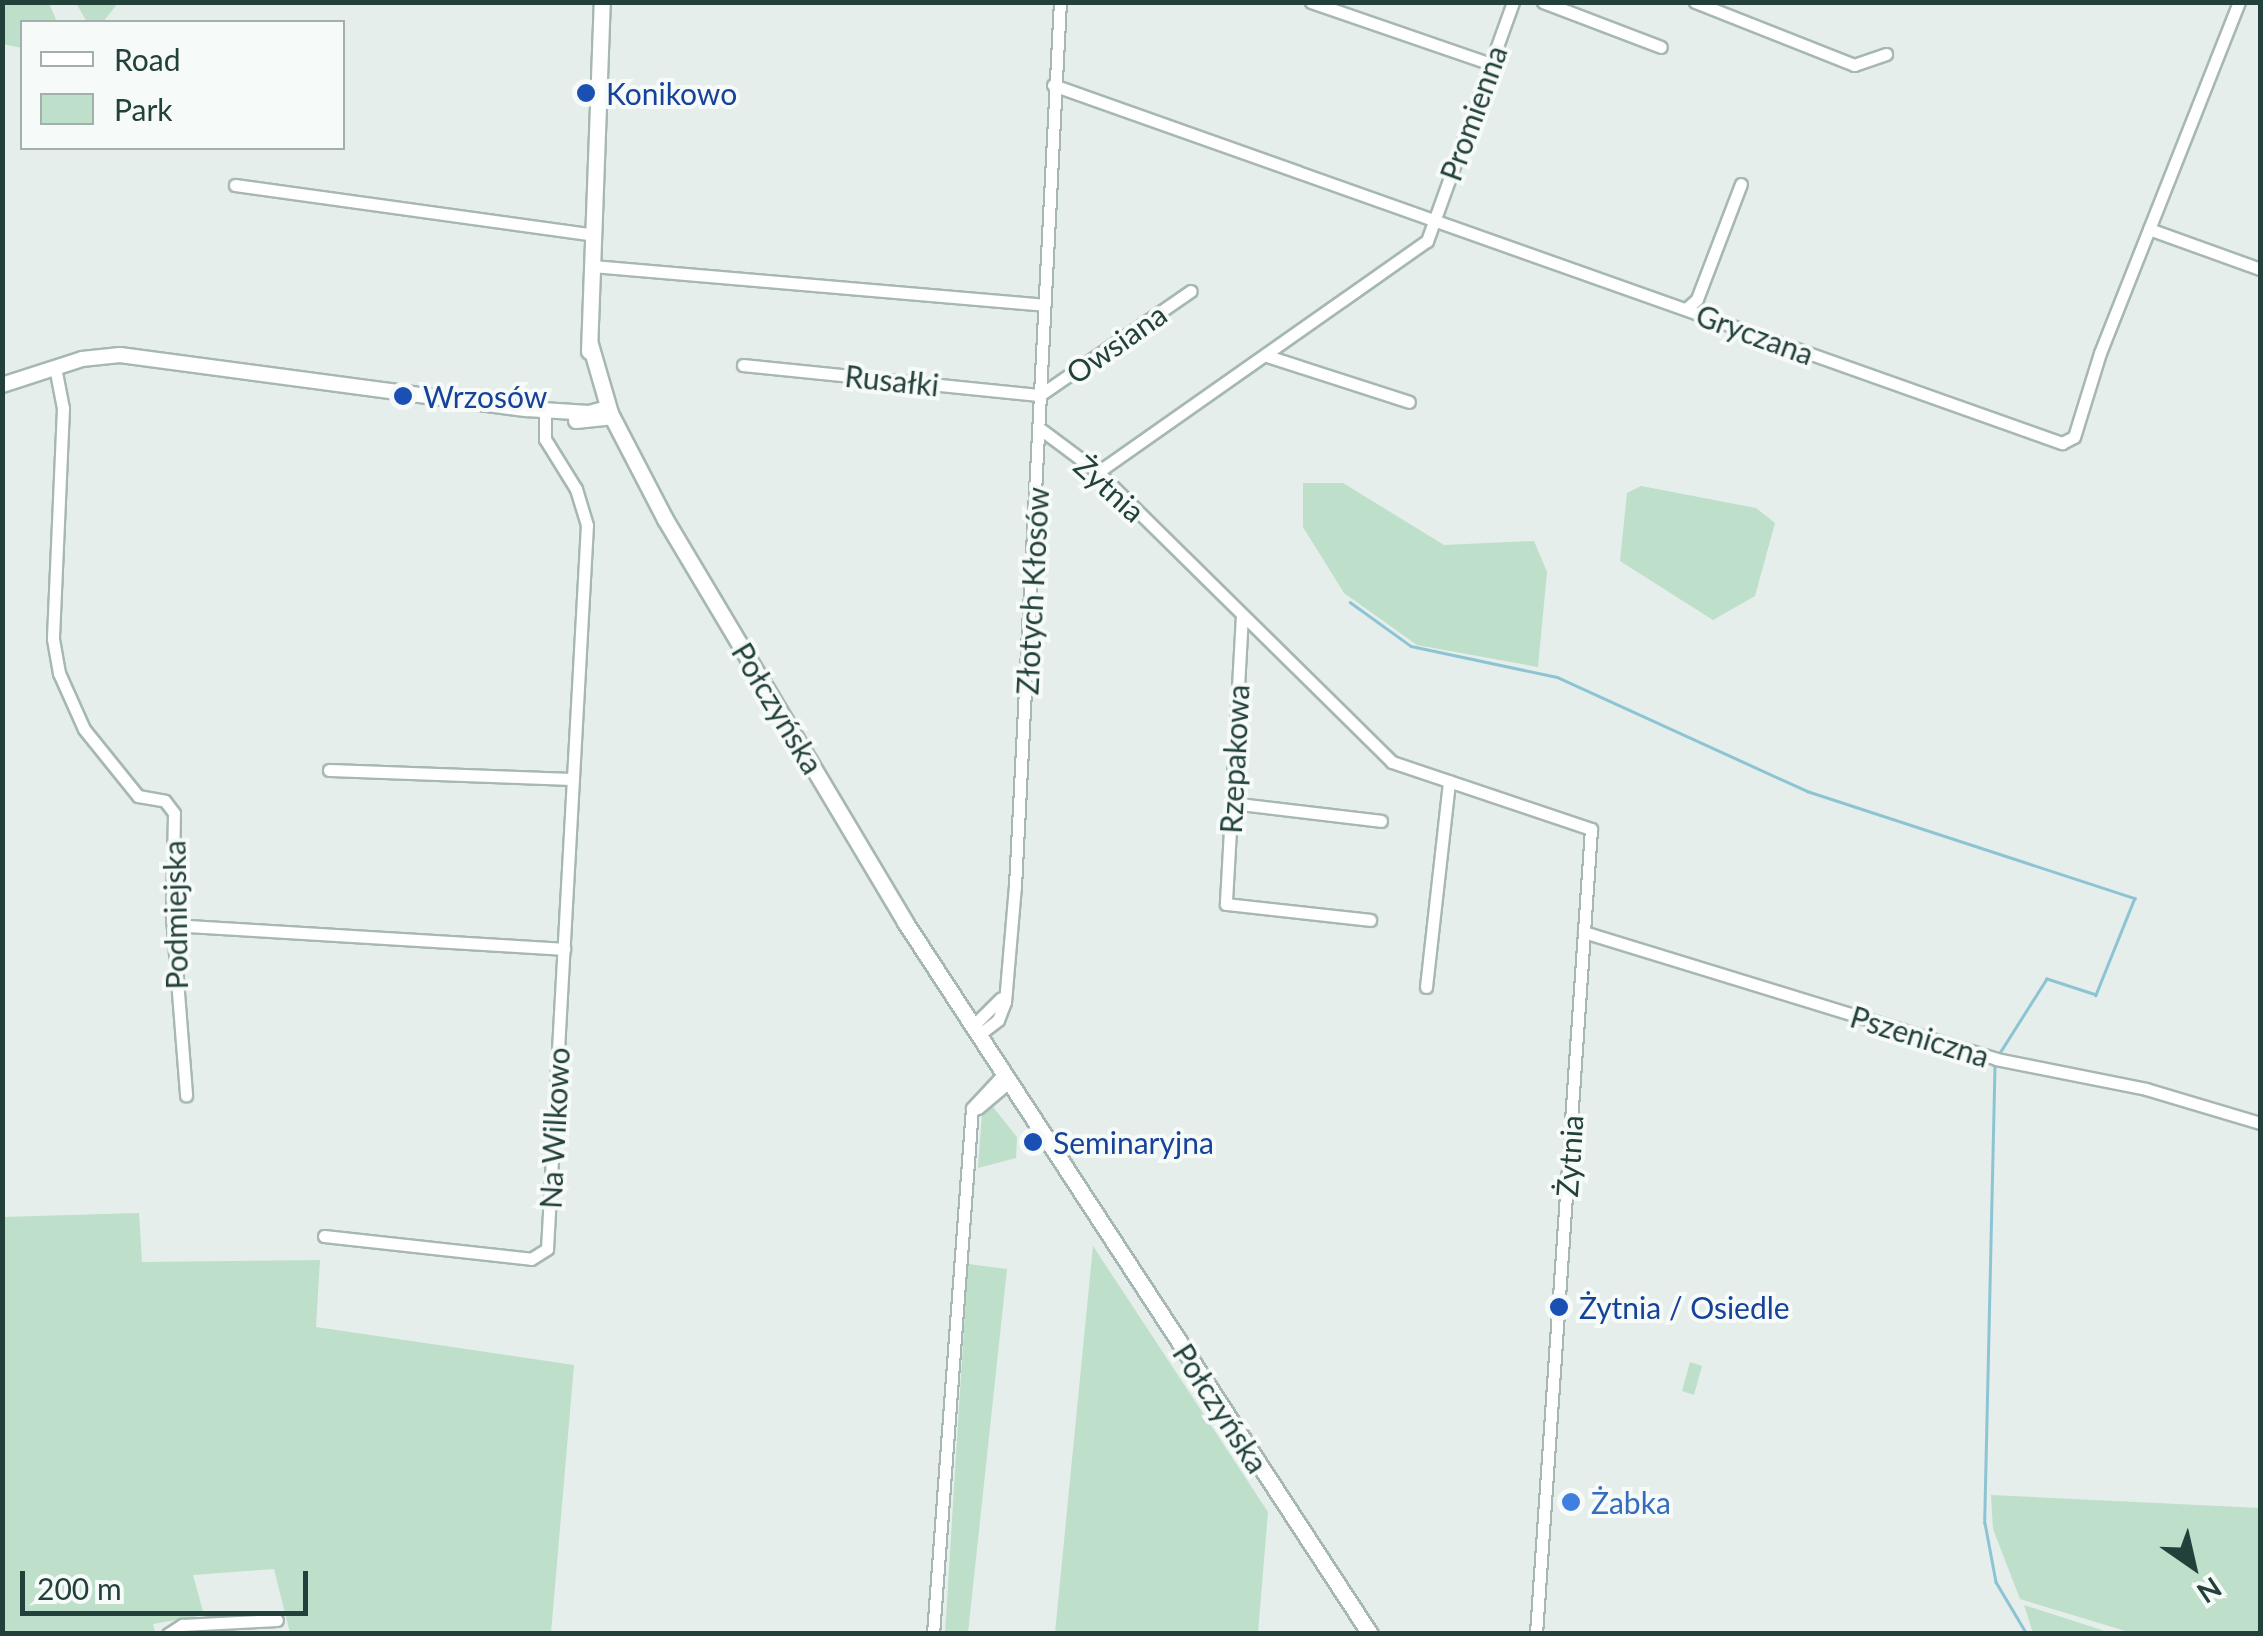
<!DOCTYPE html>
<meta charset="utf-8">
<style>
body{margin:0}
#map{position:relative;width:2263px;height:1636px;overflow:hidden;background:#e5eeeb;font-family:Lato,sans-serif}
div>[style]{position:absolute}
.green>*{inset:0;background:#bedfc9}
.stream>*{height:2.5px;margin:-1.25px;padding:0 1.25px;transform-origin:1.25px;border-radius:1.25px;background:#8dc4d4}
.roads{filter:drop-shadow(2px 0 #a7b7b3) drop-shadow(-2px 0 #a7b7b3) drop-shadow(0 2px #a7b7b3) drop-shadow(0 -2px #a7b7b3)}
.minor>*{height:11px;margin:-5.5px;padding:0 5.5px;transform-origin:5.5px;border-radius:5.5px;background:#fff}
.tertiary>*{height:14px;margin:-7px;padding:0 7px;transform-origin:7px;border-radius:7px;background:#fff}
.secondary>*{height:15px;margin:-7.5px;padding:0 7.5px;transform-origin:7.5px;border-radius:7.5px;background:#fff}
.dots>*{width:28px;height:28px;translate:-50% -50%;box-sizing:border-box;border:5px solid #f6faf8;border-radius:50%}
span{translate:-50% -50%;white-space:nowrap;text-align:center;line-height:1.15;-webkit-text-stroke:8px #f6faf8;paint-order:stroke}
.transit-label{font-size:30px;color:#164399}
.left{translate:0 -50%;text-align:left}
.street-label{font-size:30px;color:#23413b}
.shop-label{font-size:30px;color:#366cbe}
.frame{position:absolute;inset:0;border:5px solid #23413b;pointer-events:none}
.legend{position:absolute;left:20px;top:20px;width:325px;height:130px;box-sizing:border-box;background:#f6faf8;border:2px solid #a2b0ac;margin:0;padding:12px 18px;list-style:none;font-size:30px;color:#23413b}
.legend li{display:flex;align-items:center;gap:20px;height:50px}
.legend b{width:50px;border:2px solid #a2b0ac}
.north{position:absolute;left:2143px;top:1516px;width:100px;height:100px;-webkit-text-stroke:8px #f6faf8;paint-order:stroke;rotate:146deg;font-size:28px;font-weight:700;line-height:40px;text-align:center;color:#23413b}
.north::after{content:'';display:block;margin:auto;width:35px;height:45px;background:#23413b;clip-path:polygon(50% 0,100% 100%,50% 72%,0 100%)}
.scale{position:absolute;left:20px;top:1571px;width:288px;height:45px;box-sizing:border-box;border:5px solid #23413b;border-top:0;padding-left:12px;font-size:30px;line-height:35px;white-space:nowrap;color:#23413b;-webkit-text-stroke:8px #f6faf8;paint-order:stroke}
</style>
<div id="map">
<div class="green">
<i style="clip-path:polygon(3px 2px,49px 3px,57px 22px,22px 22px,22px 48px,3px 44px)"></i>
<i style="clip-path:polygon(76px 3px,118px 3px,103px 22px,87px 22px)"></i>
<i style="clip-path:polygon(1303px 483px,1343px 483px,1444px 545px,1534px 541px,1547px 572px,1538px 667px,1417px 645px,1344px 593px,1303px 527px)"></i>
<i style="clip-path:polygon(1641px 486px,1756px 508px,1775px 523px,1755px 596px,1713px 620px,1620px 561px,1627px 493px)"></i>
<i style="clip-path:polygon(993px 1107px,1017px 1137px,1016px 1158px,978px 1168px,982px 1114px)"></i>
<i style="clip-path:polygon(139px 1213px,142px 1262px,320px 1260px,316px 1327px,574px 1365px,551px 1633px,290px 1633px,274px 1569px,193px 1575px,204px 1615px,153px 1624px,155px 1633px,3px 1633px,3px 1217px)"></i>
<i style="clip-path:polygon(1093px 1246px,1268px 1512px,1258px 1633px,1055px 1633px)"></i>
<i style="clip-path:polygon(968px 1264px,1007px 1269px,968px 1633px,945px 1633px)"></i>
<i style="clip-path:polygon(1690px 1362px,1702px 1366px,1694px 1395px,1682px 1391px)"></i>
<i style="clip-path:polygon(1991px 1495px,2260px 1508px,2258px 1633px,2132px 1633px,2020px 1599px,1993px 1529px)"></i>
<i style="clip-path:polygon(2024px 1605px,2111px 1633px,2033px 1633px)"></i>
</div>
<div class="stream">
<i style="left:1350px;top:602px;width:75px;rotate:35.8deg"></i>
<i style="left:1411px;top:646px;width:149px;rotate:12deg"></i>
<i style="left:1557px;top:677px;width:275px;rotate:24.5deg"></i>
<i style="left:1807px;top:791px;width:345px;rotate:18.1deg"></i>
<i style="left:2135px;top:898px;width:105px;rotate:111.9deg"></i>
<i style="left:2096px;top:995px;width:52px;rotate:-161.9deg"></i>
<i style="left:2047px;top:979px;width:88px;rotate:122.4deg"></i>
<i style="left:1995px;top:1067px;width:456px;rotate:91.3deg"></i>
<i style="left:1985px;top:1523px;width:60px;rotate:79.4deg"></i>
<i style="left:1996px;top:1582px;width:61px;rotate:59.2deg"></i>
</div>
<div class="roads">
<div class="minor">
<i style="left:1311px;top:2px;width:190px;rotate:19deg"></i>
<i style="left:1543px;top:2px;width:126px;rotate:20.9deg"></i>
<i style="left:1695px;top:2px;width:171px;rotate:21.6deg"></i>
<i style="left:1854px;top:65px;width:34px;rotate:-19deg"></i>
<i style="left:1053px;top:85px;width:1071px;rotate:19.54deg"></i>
<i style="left:2062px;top:443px;width:13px;rotate:-27deg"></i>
<i style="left:2074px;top:437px;width:88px;rotate:-72.8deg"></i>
<i style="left:2100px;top:353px;width:378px;rotate:-68.4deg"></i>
<i style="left:235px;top:185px;width:362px;rotate:7.9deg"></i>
<i style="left:2149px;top:229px;width:118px;rotate:19.8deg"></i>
<i style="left:592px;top:266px;width:454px;rotate:4.9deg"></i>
<i style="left:1686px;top:309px;width:15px;rotate:-42deg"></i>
<i style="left:1697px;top:299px;width:123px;rotate:-69.1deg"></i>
<i style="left:1267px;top:356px;width:149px;rotate:17.9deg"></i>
<i style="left:743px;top:365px;width:299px;rotate:5.8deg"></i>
<i style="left:1040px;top:395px;width:183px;rotate:-34.6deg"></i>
<i style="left:55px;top:367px;width:42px;rotate:79deg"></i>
<i style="left:63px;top:408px;width:231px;rotate:92.5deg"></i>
<i style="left:53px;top:639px;width:35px;rotate:80deg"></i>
<i style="left:59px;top:673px;width:61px;rotate:65.9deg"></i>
<i style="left:84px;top:729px;width:86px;rotate:51.1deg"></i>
<i style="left:138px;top:796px;width:27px;rotate:10deg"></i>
<i style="left:165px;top:801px;width:15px;rotate:53deg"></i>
<i style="left:174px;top:813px;width:103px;rotate:91.1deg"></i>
<i style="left:172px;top:916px;width:180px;rotate:85.5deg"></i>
<i style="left:1039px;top:428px;width:74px;rotate:36.7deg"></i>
<i style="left:1098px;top:472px;width:413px;rotate:44.6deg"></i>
<i style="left:1392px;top:762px;width:210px;rotate:18.6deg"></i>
<i style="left:1591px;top:829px;width:807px;rotate:93.91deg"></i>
<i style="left:1098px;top:472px;width:402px;rotate:-35.1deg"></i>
<i style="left:1427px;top:241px;width:254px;rotate:-70.2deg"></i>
<i style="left:1242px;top:615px;width:289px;rotate:93.2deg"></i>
<i style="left:1226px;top:904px;width:145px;rotate:6.3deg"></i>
<i style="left:329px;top:770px;width:244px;rotate:2.1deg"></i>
<i style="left:1231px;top:803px;width:151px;rotate:6.8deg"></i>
<i style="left:173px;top:925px;width:392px;rotate:3.5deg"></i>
<i style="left:1584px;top:932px;width:431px;rotate:17.1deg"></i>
<i style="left:1996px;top:1059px;width:153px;rotate:11.3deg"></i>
<i style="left:2146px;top:1089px;width:119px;rotate:16.6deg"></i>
<i style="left:1426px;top:987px;width:207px;rotate:-83.6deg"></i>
<i style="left:974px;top:1025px;width:38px;rotate:-45deg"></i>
<i style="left:980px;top:1034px;width:23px;rotate:-38deg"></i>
<i style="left:998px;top:1020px;width:19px;rotate:-69deg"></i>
<i style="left:1005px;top:1002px;width:116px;rotate:-85.1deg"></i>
<i style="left:1015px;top:886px;width:885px;rotate:-87.09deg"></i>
<i style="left:978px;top:1108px;width:34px;rotate:-40deg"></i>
<i style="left:324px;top:1236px;width:208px;rotate:6.3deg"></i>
<i style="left:531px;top:1259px;width:19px;rotate:-32deg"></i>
<i style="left:547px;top:1249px;width:725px;rotate:-86.84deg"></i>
<i style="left:587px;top:525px;width:38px;rotate:-107deg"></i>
<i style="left:576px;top:489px;width:59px;rotate:-121.8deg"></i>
<i style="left:545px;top:439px;width:23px;rotate:-90deg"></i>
<i style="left:168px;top:1634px;width:17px;rotate:-33deg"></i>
<i style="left:182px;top:1625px;width:95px;rotate:-3deg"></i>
<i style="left:933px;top:1634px;width:527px;rotate:-85.76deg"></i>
<i style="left:972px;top:1108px;width:40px;rotate:-47deg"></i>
</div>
<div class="tertiary">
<i style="left:2px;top:385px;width:84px;rotate:-18deg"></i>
<i style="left:82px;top:359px;width:38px;rotate:-6deg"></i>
<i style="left:120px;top:355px;width:411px;rotate:7.6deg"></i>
<i style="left:527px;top:409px;width:62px;rotate:3.7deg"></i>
<i style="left:589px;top:413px;width:20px;rotate:-15deg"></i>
<i style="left:576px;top:421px;width:36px;rotate:-6deg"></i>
</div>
<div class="secondary">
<i style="left:590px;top:344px;width:72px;rotate:73.8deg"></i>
<i style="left:610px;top:413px;width:119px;rotate:62.6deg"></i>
<i style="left:665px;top:519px;width:469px;rotate:59.2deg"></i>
<i style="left:905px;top:922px;width:850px;rotate:56.85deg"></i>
<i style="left:589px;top:351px;width:349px;rotate:-87.9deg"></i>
</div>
</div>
<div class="dots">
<i style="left:586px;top:93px;background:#1a4fb4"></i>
<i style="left:403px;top:396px;background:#1a4fb4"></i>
<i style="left:1033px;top:1142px;background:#1a4fb4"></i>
<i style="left:1559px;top:1307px;background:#1a4fb4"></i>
<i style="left:1571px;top:1502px;background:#3f7fe0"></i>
</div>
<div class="transit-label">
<span class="left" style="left:606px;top:93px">Konikowo</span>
<span class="left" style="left:423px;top:396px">Wrzosów</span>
<span class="left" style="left:1053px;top:1142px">Seminaryjna</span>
<span class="left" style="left:1579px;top:1307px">Żytnia / Osiedle</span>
</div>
<div class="street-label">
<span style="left:1473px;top:113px;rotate:-70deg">Promienna</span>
<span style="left:1755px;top:334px;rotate:20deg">Gryczana</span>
<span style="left:1116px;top:343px;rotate:-35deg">Owsiana</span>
<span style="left:892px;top:380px;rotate:6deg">Rusałki</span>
<span style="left:1110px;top:488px;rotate:42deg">Żytnia</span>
<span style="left:1032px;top:591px;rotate:-87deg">Złotych Kłosów</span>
<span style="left:778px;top:708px;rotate:59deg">Połczyńska</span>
<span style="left:1234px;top:759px;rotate:-87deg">Rzepakowa</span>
<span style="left:175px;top:915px;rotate:-91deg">Podmiejska</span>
<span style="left:1920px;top:1036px;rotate:17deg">Pszeniczna</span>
<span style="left:554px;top:1128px;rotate:-87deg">Na Wilkowo</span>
<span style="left:1569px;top:1156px;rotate:-86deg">Żytnia</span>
<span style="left:1221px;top:1408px;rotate:57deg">Połczyńska</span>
</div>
<div class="shop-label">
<span class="left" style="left:1591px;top:1502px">Żabka</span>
</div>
<div class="frame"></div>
<ul class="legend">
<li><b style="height:12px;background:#fff"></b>Road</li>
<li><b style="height:28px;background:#bedfc9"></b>Park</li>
</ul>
<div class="north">N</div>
<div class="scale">200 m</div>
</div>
